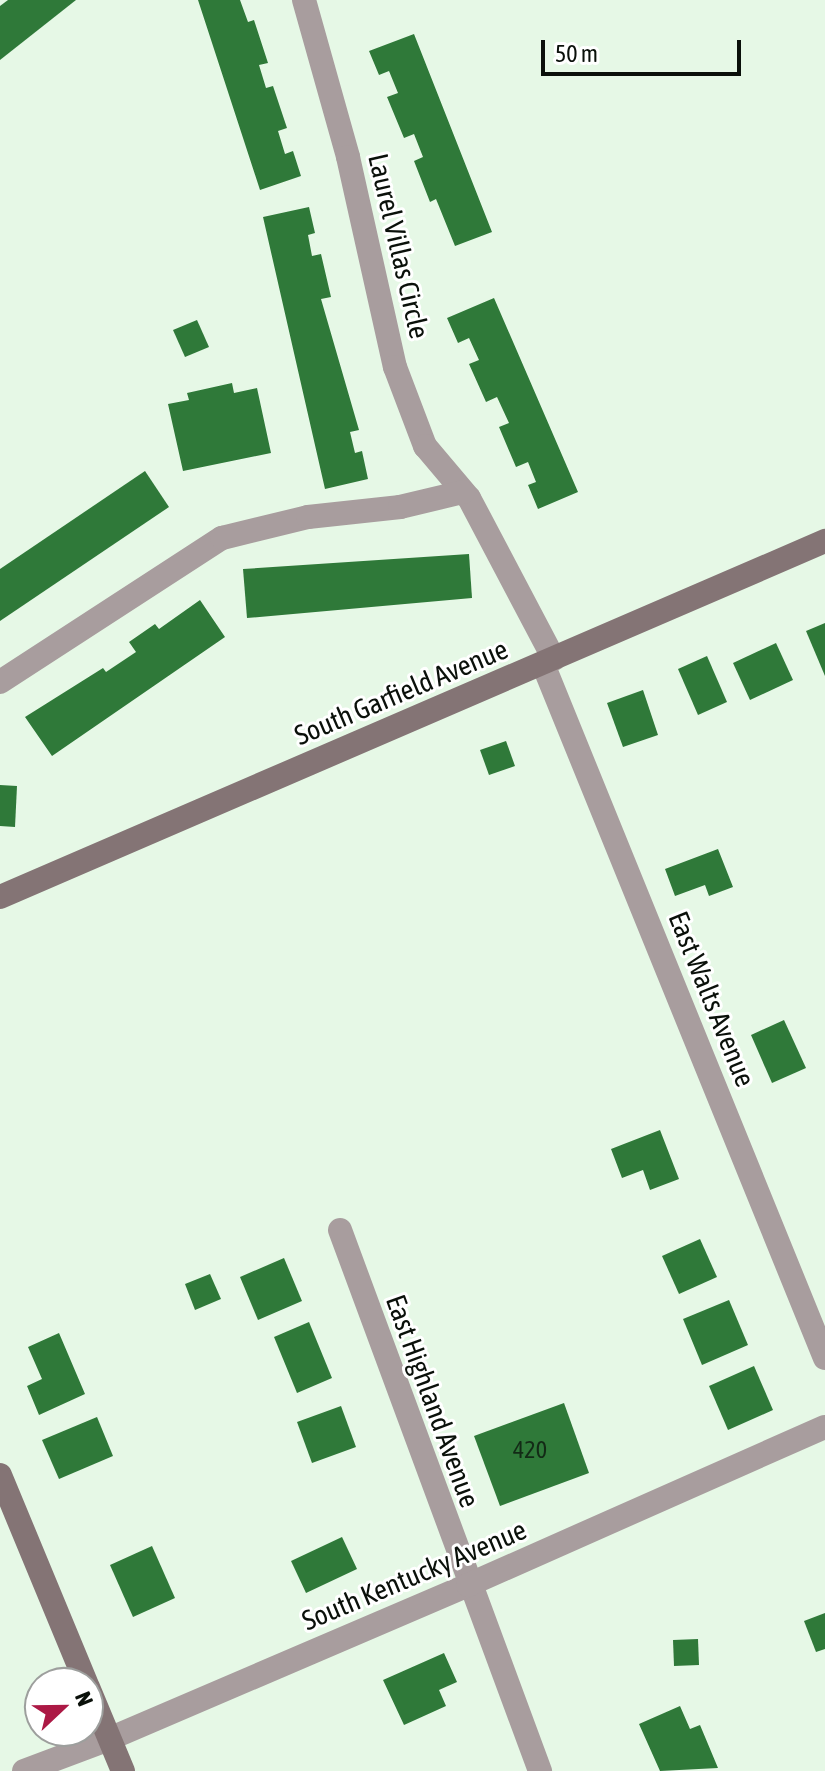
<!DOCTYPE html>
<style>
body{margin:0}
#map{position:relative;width:825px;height:1771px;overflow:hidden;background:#e6f8e6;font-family:"Asap Condensed",sans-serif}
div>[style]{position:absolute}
.building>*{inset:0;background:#2f7939}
.street>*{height:24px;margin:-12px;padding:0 12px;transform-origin:12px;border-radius:12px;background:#a89d9e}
.secondary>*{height:24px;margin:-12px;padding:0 12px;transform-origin:12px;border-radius:12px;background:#847475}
span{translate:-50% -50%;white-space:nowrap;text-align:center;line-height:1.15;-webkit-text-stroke:6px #fff;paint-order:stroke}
.number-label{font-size:24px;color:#132a16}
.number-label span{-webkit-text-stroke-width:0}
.street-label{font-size:28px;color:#0a100a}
.north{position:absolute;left:24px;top:1667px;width:80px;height:80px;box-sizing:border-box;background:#fff;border:2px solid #9d9f9d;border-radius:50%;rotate:68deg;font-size:22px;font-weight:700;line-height:32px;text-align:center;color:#0a100a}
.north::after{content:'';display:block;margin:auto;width:28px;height:36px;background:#ac1945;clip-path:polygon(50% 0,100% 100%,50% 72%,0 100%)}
.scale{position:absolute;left:541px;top:40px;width:200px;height:36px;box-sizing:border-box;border:4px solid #0a100a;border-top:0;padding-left:10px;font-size:24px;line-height:28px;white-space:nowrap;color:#0a100a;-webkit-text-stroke:6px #fff;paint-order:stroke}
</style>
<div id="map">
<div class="building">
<i style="clip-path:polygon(8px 0,76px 0,0 60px,0 6px)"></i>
<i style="clip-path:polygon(198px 0,240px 0,248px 22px,254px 20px,268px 63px,259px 65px,266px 88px,273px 86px,287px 128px,278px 131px,285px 154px,293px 151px,301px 176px,260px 190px)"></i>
<i style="clip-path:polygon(414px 34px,492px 232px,455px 246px,436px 199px,430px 202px,414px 161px,423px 157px,414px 134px,404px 138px,387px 97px,398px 93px,389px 71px,379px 75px,369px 51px)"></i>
<i style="clip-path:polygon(309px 207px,315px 233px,308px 235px,312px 256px,321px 254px,331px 297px,321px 299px,359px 430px,350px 432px,355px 453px,362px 451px,368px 479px,325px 489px,263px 217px)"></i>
<i style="clip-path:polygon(494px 298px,578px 492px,538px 509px,528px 485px,536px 482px,528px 462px,516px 467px,499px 427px,509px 423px,497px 397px,486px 402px,469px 364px,479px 360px,469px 338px,458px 343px,447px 318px)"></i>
<i style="clip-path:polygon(197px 320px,209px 347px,185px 357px,173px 330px)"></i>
<i style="clip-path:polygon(232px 383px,234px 393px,257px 388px,271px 453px,183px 471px,168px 404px,189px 400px,187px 393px)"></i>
<i style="clip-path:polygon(145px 471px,169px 507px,0 621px,0 569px)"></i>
<i style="clip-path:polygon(469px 554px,472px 598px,247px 618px,243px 569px)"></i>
<i style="clip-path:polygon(200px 600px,225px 637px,52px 756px,25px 717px,103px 668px,106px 672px,136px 652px,129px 642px,155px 624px,159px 629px)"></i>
<i style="clip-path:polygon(825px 623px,825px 676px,806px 631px)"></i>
<i style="clip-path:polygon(776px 643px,793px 680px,750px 700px,733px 663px)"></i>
<i style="clip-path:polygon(707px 656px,727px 702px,698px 715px,678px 669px)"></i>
<i style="clip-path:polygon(643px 690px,658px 735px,623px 747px,607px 703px)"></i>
<i style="clip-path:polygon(506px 741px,515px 766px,489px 775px,480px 750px)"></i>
<i style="clip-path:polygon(0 785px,17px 786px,15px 827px,0 826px)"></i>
<i style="clip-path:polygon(718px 849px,733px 887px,709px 896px,705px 885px,675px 896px,665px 869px)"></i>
<i style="clip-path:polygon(784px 1020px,806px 1068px,772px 1083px,751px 1035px)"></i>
<i style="clip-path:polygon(660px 1130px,679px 1179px,650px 1190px,643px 1170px,622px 1178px,611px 1149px)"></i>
<i style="clip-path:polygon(700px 1239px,717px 1277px,679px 1294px,662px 1256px)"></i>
<i style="clip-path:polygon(284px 1258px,302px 1301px,258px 1320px,240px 1277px)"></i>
<i style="clip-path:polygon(210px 1274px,221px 1299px,195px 1310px,185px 1284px)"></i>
<i style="clip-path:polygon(729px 1300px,748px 1345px,702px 1365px,683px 1319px)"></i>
<i style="clip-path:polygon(309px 1322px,332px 1378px,297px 1393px,274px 1337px)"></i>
<i style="clip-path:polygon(59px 1333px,85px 1394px,39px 1415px,27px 1386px,42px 1379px,28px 1347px)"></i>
<i style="clip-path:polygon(754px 1366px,773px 1410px,728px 1430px,709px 1386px)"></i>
<i style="clip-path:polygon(564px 1403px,589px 1473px,500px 1506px,474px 1436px)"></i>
<i style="clip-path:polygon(341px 1406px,356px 1447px,312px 1463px,297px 1422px)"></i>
<i style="clip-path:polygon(97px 1417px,113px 1456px,59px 1479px,42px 1440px)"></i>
<i style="clip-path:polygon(342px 1537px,357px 1569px,306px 1593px,291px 1561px)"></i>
<i style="clip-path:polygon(152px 1546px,175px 1598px,133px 1617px,110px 1565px)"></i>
<i style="clip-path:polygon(825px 1613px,825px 1649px,816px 1652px,804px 1621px)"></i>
<i style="clip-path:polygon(698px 1639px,699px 1665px,674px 1666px,673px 1640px)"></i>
<i style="clip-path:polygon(444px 1653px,457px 1682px,439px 1690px,446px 1706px,404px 1725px,383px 1680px)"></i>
<i style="clip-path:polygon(680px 1706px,690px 1729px,700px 1725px,718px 1768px,660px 1771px,639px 1724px)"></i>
</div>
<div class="street">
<i style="left:304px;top:0;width:163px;rotate:74.3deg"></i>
<i style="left:348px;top:157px;width:215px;rotate:77.4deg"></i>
<i style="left:395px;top:367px;width:85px;rotate:69.2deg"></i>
<i style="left:425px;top:446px;width:68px;rotate:49.8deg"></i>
<i style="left:469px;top:498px;width:182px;rotate:62.2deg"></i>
<i style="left:543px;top:664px;width:749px;rotate:67.89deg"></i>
<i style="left:0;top:682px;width:265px;rotate:-33deg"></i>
<i style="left:222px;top:538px;width:89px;rotate:-13.7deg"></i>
<i style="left:308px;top:517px;width:93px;rotate:-6.2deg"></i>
<i style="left:400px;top:507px;width:65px;rotate:-13.4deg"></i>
<i style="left:340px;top:1230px;width:577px;rotate:69.71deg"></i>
<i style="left:24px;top:1771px;width:91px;rotate:-20.6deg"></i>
<i style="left:109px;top:1739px;width:391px;rotate:-23.2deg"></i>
<i style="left:468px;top:1585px;width:390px;rotate:-23.9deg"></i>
</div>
<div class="secondary">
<i style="left:0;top:897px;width:899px;rotate:-23.34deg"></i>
<i style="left:0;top:1475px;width:225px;rotate:67.5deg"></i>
<i style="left:88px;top:1687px;width:91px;rotate:67.4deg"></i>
</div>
<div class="number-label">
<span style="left:530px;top:1450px">420</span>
</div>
<div class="street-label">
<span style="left:399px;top:246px;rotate:77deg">Laurel Villas Circle</span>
<span style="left:401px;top:692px;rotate:-23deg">South Garfield Avenue</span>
<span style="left:712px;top:999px;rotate:68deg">East Walts Avenue</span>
<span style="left:433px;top:1401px;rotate:70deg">East Highland Avenue</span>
<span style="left:414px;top:1575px;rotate:-23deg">South Kentucky Avenue</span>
</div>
<div class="north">N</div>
<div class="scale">50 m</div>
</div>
